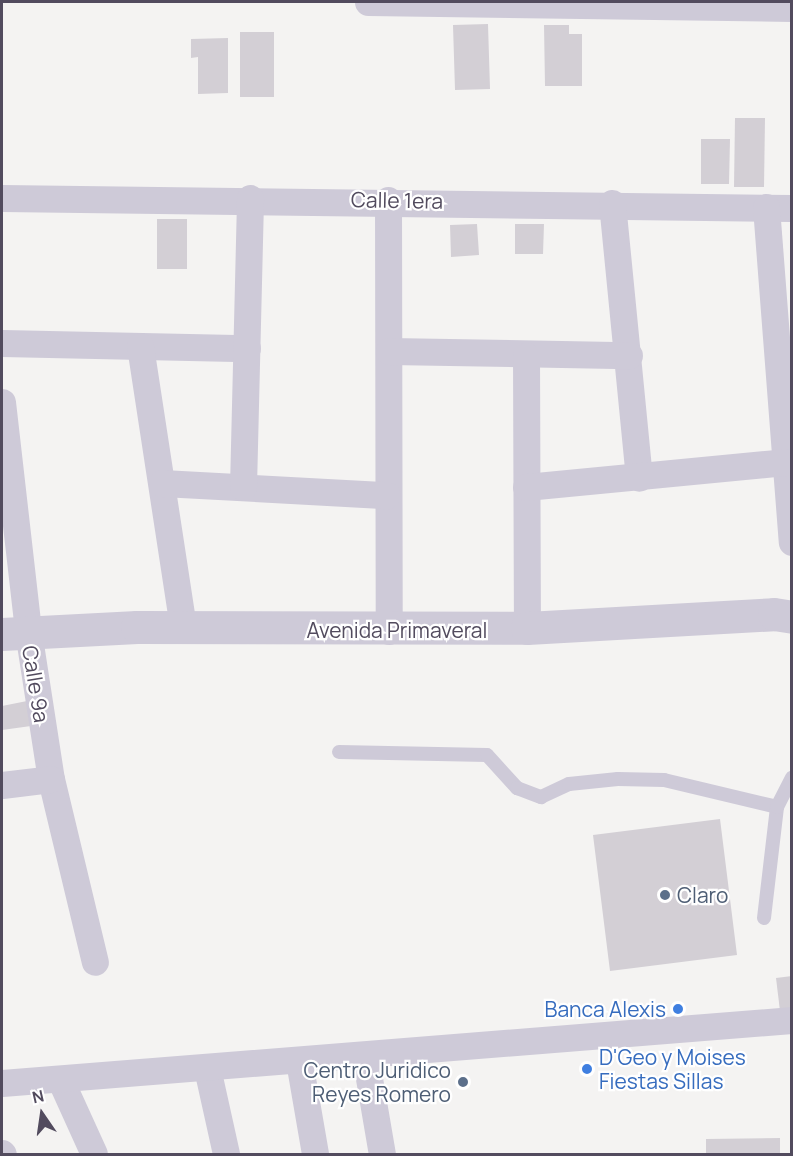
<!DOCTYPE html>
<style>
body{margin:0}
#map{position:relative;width:793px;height:1156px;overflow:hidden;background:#f4f3f2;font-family:Manrope,sans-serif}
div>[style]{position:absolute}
.building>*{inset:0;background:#d3cfd5}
.service>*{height:14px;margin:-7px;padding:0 7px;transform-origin:7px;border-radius:7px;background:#cecad8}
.minor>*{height:27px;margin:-13.5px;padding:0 13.5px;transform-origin:13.5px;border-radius:13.5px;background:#cecad8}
.tertiary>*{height:33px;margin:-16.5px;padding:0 16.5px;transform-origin:16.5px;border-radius:16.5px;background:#cecad8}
.dots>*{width:16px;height:16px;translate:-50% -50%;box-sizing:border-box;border:3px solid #fff;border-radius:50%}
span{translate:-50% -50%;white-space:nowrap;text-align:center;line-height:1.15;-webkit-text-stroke:4.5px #fff;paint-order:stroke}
.street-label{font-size:21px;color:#524b5e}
.service-label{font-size:21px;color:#4e5e75}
.left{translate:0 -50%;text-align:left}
.right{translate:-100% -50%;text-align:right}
.shop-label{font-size:21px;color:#366cbe}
.frame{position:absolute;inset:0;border:3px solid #524b5e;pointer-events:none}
.north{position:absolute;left:12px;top:1084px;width:60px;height:60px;-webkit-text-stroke:4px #fff;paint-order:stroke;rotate:347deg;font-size:16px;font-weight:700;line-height:24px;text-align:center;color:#524b5e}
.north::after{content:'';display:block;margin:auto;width:21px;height:27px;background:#524b5e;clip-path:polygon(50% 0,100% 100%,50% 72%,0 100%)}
</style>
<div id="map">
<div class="building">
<i style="clip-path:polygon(488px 24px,490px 89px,455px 90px,453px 25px)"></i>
<i style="clip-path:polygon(544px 25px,569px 25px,569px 34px,582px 34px,582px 86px,545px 86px)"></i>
<i style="clip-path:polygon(240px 32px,274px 32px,274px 97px,240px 97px)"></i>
<i style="clip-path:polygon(228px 38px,228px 93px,198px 94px,198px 57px,191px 58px,191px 39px)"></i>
<i style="clip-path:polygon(735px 118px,765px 118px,764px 187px,734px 187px)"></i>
<i style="clip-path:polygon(701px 139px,730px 139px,729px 184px,701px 184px)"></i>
<i style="clip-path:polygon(157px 219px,187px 219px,187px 269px,157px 269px)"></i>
<i style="clip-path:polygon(477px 224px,479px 255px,451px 257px,450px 225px)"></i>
<i style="clip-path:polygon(515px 224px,544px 224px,543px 254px,515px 254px)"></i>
<i style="clip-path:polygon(27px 701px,31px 726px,2px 730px,2px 706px)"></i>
<i style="clip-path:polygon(720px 819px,737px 955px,610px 971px,593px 835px)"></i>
<i style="clip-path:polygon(792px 976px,792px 1009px,780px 1011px,776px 978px)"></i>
<i style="clip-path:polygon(780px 1138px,780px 1154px,706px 1154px,706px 1139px)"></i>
</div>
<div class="service">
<i style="left:339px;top:752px;width:148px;rotate:1.2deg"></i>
<i style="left:487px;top:755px;width:45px;rotate:47.7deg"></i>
<i style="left:517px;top:788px;width:26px;rotate:21deg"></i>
<i style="left:541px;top:797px;width:31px;rotate:-25deg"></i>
<i style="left:569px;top:784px;width:49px;rotate:-5.8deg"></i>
<i style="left:618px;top:779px;width:46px;rotate:1.2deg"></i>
<i style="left:664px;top:780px;width:116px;rotate:13.4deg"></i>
<i style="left:764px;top:918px;width:112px;rotate:-83.3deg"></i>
<i style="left:777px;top:807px;width:33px;rotate:-63deg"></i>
</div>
<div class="minor">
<i style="left:368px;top:2px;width:424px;rotate:0.8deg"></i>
<i style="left:2px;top:198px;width:790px;rotate:0.73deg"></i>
<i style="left:388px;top:200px;width:431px;rotate:89.9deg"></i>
<i style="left:612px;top:203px;width:276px;rotate:84.4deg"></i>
<i style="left:766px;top:207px;width:336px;rotate:85.6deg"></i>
<i style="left:2px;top:343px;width:245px;rotate:1.2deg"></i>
<i style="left:140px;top:346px;width:285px;rotate:81.3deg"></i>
<i style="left:389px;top:351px;width:240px;rotate:1deg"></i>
<i style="left:526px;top:356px;width:272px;rotate:89.8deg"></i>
<i style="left:2px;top:402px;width:230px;rotate:83.5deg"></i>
<i style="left:28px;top:631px;width:150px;rotate:81.2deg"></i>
<i style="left:51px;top:779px;width:188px;rotate:76.5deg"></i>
<i style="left:162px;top:483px;width:225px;rotate:3.1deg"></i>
<i style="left:243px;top:487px;width:289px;rotate:-88.6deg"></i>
<i style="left:526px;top:487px;width:260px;rotate:-5.5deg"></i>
<i style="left:2px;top:785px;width:49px;rotate:-7deg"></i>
<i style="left:365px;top:1055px;width:100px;rotate:80.3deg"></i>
<i style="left:299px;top:1061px;width:94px;rotate:80.2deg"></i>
<i style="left:207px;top:1068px;width:88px;rotate:77.5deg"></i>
<i style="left:60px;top:1079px;width:82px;rotate:65.6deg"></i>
<i style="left:2px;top:1083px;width:793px;rotate:-4.56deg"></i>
<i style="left:2px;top:1153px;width:1px;rotate:45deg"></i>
</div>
<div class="tertiary">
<i style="left:2px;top:634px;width:135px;rotate:-3deg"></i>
<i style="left:137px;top:627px;width:390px;rotate:0.1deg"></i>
<i style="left:527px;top:628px;width:247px;rotate:-3.2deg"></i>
<i style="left:774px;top:614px;width:18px;rotate:9deg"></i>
</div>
<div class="dots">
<i style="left:665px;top:895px;background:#5c6f8a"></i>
<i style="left:678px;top:1009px;background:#3f7fe0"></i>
<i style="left:587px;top:1069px;background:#3f7fe0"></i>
<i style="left:463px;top:1082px;background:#5c6f8a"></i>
</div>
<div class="street-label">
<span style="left:397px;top:200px;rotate:1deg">Calle 1era</span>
<span style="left:397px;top:630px">Avenida Primaveral</span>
<span style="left:36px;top:684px;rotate:81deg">Calle 9a</span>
</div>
<div class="service-label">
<span class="left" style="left:677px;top:895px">Claro</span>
<span class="right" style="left:451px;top:1082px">Centro Juridico<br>Reyes Romero</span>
</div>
<div class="shop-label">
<span class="right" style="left:666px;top:1009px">Banca Alexis</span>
<span class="left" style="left:599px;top:1069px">D'Geo y Moises<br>Fiestas Sillas</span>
</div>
<div class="frame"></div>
<div class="north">N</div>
</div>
